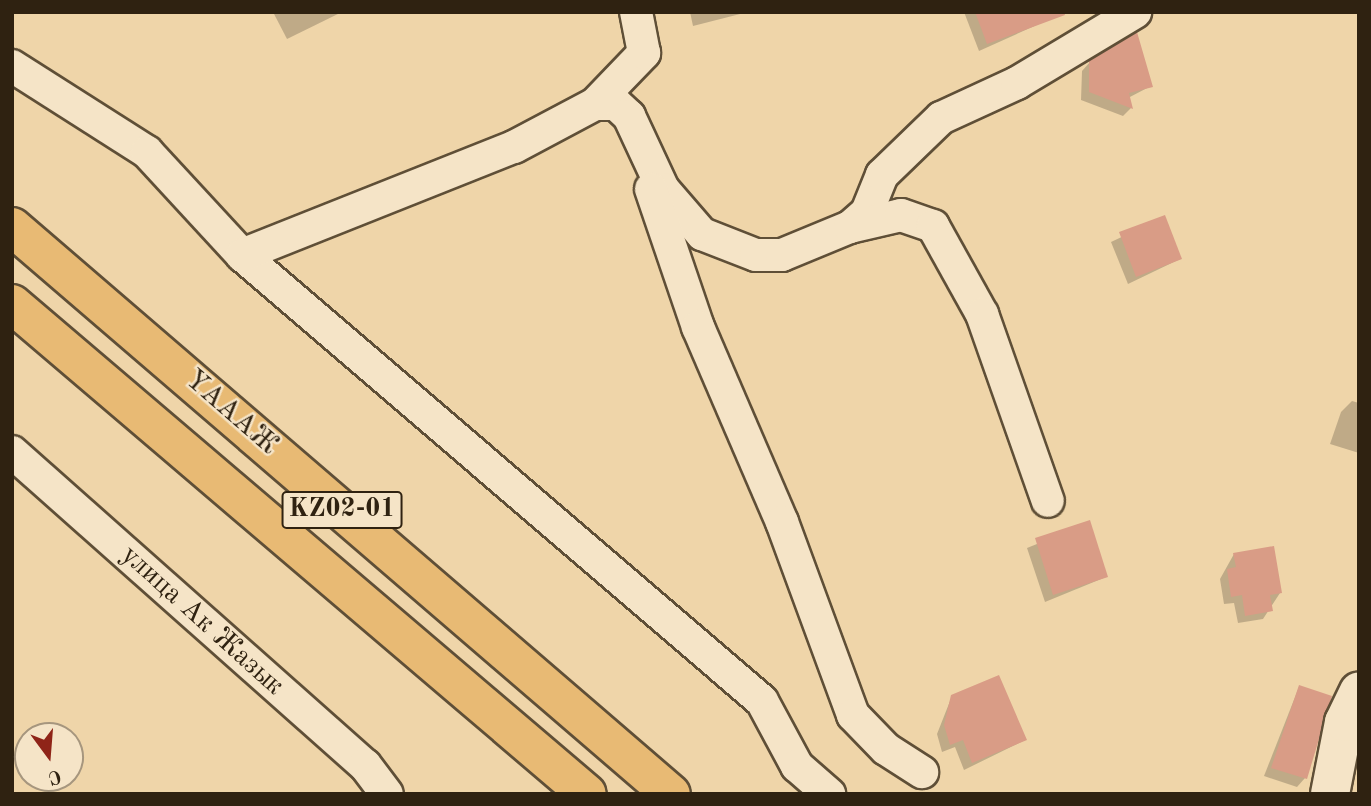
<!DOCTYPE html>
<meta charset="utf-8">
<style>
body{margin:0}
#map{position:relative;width:1371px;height:806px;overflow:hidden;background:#efd5a9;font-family:"Old Standard TT",serif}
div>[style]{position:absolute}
.shadow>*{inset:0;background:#0003}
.building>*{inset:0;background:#d99c86}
.roads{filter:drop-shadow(2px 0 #5f4f37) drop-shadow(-2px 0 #5f4f37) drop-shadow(0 2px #5f4f37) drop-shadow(0 -2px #5f4f37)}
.minor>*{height:32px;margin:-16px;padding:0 16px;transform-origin:16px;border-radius:16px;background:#f5e4c7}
.tertiary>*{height:38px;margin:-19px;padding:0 19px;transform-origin:19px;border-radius:19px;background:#f5e4c7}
.trunk>*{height:38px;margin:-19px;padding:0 19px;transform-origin:19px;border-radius:19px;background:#e8ba74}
span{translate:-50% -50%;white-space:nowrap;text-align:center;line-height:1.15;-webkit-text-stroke:5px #f5e4c7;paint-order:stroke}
.shield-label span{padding:2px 5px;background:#f5e4c7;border:2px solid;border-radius:5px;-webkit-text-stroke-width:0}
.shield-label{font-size:26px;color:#2f2211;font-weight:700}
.street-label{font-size:28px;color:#2f2211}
.frame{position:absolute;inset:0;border:14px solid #2f2211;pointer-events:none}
.north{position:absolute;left:14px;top:722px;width:70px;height:70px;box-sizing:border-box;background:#f5e4c7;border:2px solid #a6967e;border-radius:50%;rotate:164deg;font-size:19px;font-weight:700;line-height:28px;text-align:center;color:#2f2211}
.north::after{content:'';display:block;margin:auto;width:24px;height:32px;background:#8f2418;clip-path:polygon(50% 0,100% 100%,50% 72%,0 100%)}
</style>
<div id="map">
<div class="shadow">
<i style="clip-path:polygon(273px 12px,342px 12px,287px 39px)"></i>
<i style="clip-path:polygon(690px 12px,748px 12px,693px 26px)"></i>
<i style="clip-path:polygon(964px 12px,1047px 12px,1050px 19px,979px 51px)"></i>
<i style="clip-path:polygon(1090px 62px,1151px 86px,1128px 98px,1131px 108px,1123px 116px,1081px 100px,1082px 71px)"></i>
<i style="clip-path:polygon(1164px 217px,1180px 259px,1128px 284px,1111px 242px)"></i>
<i style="clip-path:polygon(1352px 401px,1359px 403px,1359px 453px,1330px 444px,1341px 412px)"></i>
<i style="clip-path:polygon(1089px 523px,1106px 577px,1045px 602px,1027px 548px)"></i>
<i style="clip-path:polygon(1234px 554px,1280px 593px,1263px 619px,1238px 623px,1234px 603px,1224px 604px,1220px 579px)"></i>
<i style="clip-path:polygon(1299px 687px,1305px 778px,1297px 787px,1264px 776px)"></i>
<i style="clip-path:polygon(952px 696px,1025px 740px,964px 770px,955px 747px,942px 752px,937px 734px)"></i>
</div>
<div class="building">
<i style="clip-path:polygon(975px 12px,1064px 12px,1065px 15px,987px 44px)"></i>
<i style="clip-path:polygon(1137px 32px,1153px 87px,1129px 93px,1133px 109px,1089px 92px,1089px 61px)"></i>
<i style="clip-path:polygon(1165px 215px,1182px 259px,1136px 277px,1119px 232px)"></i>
<i style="clip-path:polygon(1090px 520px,1108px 577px,1053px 595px,1035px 538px)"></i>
<i style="clip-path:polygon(1274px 546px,1282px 593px,1270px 595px,1273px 611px,1245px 616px,1242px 595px,1231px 597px,1227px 569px,1236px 567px,1233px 553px)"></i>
<i style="clip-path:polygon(999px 675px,1027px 740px,972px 763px,963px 740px,950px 745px,944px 725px,951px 695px)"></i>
<i style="clip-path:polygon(1299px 685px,1332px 696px,1307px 779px,1271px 768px)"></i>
</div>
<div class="roads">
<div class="minor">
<i style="left:12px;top:66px;width:160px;rotate:32.5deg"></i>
<i style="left:147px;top:152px;width:140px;rotate:47.3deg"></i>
<i style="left:242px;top:255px;width:685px;rotate:40.62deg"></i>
<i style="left:762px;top:701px;width:74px;rotate:61.7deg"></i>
<i style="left:797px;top:766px;width:43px;rotate:41.2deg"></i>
<i style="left:595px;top:104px;width:21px"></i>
<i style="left:616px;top:104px;width:18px;rotate:43deg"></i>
<i style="left:629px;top:116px;width:81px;rotate:65deg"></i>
<i style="left:663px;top:189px;width:60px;rotate:49.1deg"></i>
<i style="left:702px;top:234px;width:58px;rotate:21.3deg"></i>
<i style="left:756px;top:255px;width:26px"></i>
<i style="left:782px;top:255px;width:74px;rotate:-22.4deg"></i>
<i style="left:850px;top:227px;width:23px;rotate:-41deg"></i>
<i style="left:867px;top:212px;width:40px;rotate:-68deg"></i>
<i style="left:882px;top:175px;width:82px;rotate:-44deg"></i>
<i style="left:941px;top:118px;width:84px;rotate:-24.7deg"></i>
<i style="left:1017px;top:83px;width:138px;rotate:-31deg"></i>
<i style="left:651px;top:189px;width:146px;rotate:71.2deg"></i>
<i style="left:698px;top:327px;width:212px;rotate:66.7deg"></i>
<i style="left:782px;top:522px;width:206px;rotate:69.8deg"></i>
<i style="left:853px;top:715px;width:47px;rotate:45.9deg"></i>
<i style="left:886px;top:749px;width:43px;rotate:32.6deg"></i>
<i style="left:850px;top:227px;width:52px;rotate:-13.2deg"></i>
<i style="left:901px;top:215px;width:34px;rotate:19deg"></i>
<i style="left:933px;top:226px;width:101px;rotate:60.9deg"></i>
<i style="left:982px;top:314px;width:198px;rotate:70.6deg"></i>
<i style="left:242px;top:255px;width:293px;rotate:-21.7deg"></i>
<i style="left:514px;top:147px;width:92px;rotate:-28deg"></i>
<i style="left:595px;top:104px;width:71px;rotate:-46.1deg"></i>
<i style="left:644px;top:53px;width:42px;rotate:-101deg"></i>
<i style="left:12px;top:452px;width:472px;rotate:41.6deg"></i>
<i style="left:365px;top:765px;width:36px;rotate:53deg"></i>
</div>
<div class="tertiary">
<i style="left:1330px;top:794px;width:73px;rotate:-79deg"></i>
<i style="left:1344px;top:722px;width:34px;rotate:-64deg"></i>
</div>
<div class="trunk">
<i style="left:12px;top:227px;width:869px;rotate:40.71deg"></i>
<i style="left:12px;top:304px;width:755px;rotate:40.44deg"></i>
</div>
</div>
<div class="shield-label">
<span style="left:342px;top:510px">KZ02-01</span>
</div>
<div class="street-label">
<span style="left:231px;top:413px;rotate:41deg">ҮАААЖ</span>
<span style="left:202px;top:621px;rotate:42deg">улица Ак Жазык</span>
</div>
<div class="frame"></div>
<div class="north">С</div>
</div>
